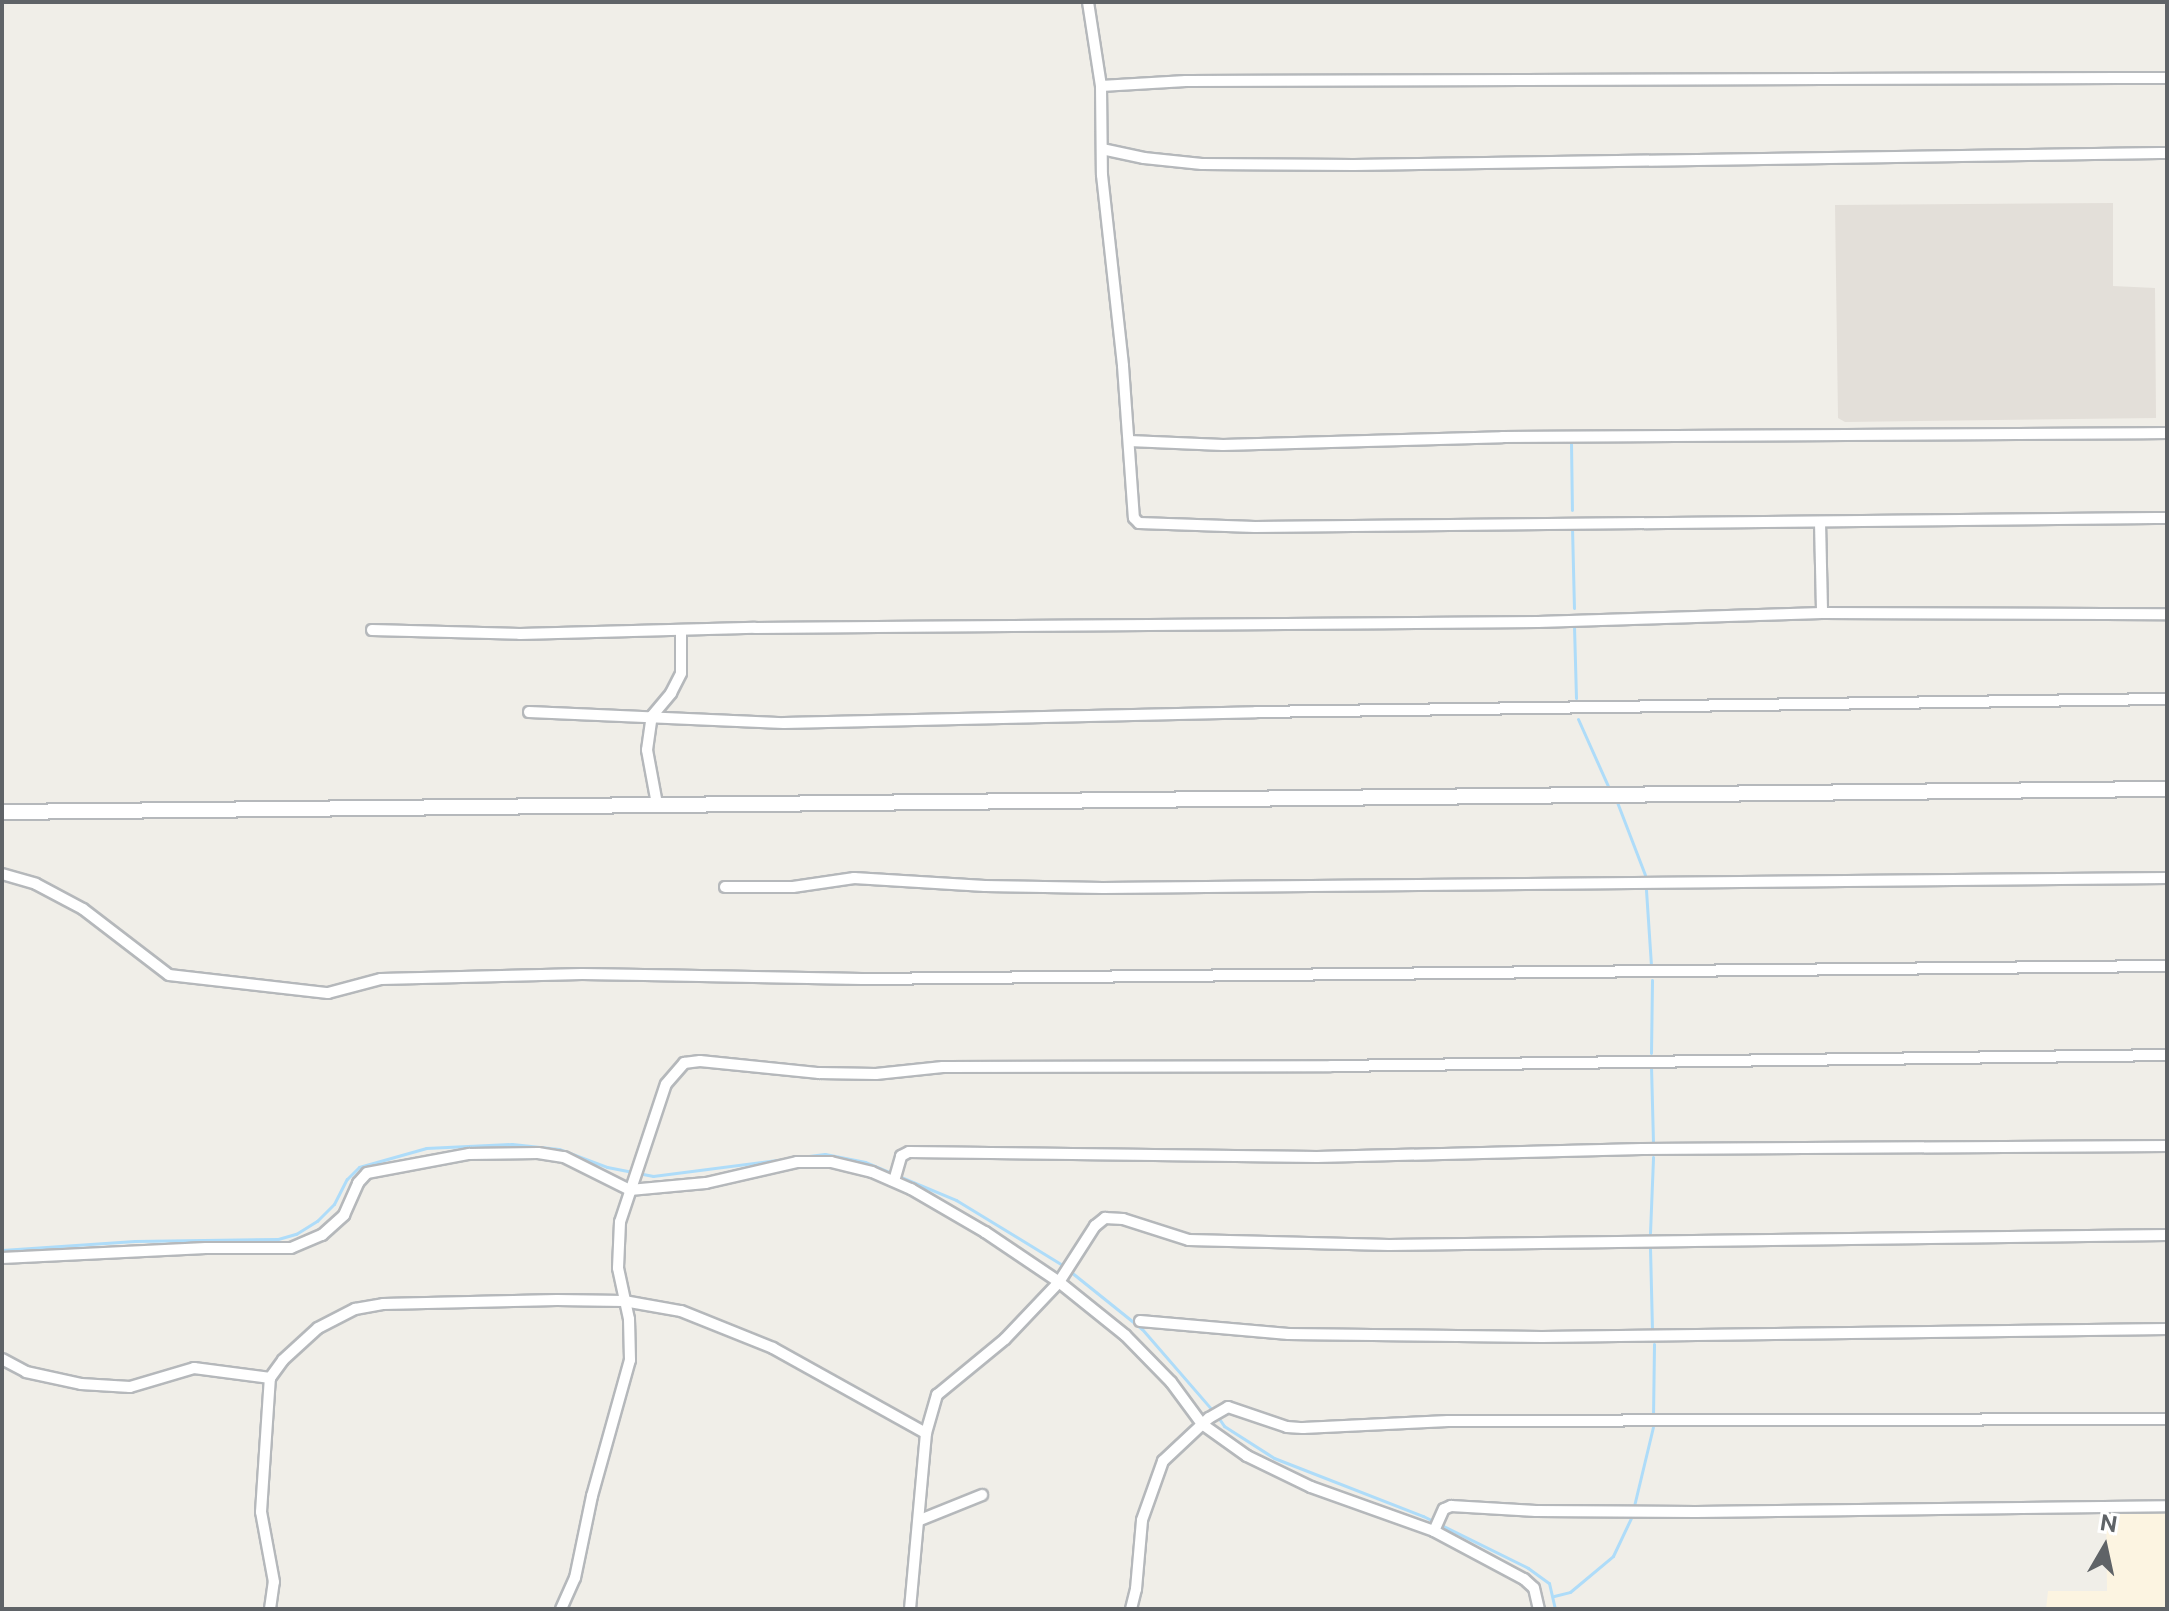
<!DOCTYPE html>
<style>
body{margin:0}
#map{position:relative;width:2169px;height:1611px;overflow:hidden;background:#f0eee8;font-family:"Public Sans",sans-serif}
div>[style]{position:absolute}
.commercial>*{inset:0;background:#fcf4e1}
.education>*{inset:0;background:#e3dfd9}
.stream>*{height:3px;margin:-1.5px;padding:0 1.5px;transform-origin:1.5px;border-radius:1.5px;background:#aedcf9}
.roads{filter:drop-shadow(2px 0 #b5b8bb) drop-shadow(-2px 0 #b5b8bb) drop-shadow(0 2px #b5b8bb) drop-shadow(0 -2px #b5b8bb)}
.street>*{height:10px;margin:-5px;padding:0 5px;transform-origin:5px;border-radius:5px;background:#fff}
.secondary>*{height:14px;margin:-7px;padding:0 7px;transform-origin:7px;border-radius:7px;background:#fff}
span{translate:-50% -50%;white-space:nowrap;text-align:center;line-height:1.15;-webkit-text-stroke:6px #fff;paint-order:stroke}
.frame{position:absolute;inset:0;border:4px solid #5f6367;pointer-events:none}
.north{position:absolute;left:2065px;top:1507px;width:80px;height:80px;-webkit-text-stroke:6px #fff;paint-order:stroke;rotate:9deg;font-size:22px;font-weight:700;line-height:32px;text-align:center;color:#5f6367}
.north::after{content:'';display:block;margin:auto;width:28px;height:36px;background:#5f6367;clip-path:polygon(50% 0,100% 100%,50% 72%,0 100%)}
</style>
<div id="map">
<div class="commercial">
<i style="clip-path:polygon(2106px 1502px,2167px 1502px,2167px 1609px,2046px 1609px,2048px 1591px,2107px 1591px)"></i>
</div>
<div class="education">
<i style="clip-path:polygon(2113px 203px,2113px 286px,2155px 288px,2156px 418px,1845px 422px,1838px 418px,1835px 205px)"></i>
</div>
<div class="stream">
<i style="left:1571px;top:442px;width:68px;rotate:89.2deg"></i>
<i style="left:1572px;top:527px;width:81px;rotate:88.6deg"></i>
<i style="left:1574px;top:626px;width:72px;rotate:88.4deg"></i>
<i style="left:1578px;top:719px;width:73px;rotate:65.9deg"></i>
<i style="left:1617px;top:802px;width:78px;rotate:69deg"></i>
<i style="left:1646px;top:890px;width:76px;rotate:86.2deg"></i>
<i style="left:1651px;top:1053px;width:73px;rotate:-89.2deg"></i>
<i style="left:1651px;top:1066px;width:76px;rotate:88.5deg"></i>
<i style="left:1650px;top:1233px;width:76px;rotate:-87.7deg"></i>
<i style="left:1650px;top:1248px;width:81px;rotate:88.6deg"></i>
<i style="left:2px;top:1250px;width:133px;rotate:-3.9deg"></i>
<i style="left:135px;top:1241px;width:143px;rotate:-0.8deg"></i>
<i style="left:278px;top:1239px;width:19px;rotate:-16deg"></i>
<i style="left:296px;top:1234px;width:25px;rotate:-32deg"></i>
<i style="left:317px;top:1221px;width:24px;rotate:-45deg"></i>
<i style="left:334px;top:1204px;width:28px;rotate:-63deg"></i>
<i style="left:347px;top:1179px;width:17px;rotate:-45deg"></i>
<i style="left:359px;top:1167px;width:70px;rotate:-15.8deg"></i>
<i style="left:426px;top:1148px;width:86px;rotate:-2.7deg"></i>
<i style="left:512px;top:1144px;width:47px;rotate:6.1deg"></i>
<i style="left:559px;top:1149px;width:51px;rotate:20.6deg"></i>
<i style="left:607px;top:1167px;width:47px;rotate:11.1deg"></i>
<i style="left:653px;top:1176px;width:173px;rotate:-7.3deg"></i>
<i style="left:825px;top:1154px;width:41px;rotate:11.3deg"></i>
<i style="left:865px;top:1162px;width:99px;rotate:22.7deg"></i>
<i style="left:956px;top:1200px;width:127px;rotate:31.4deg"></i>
<i style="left:1071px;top:1272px;width:91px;rotate:38.8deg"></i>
<i style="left:1142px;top:1329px;width:108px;rotate:49.1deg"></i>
<i style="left:1218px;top:1417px;width:11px;rotate:56deg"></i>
<i style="left:1224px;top:1426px;width:59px;rotate:32.6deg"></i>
<i style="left:1274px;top:1458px;width:160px;rotate:21.3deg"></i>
<i style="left:1423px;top:1516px;width:117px;rotate:26.3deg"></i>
<i style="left:1528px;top:1568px;width:26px;rotate:36deg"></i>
<i style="left:1549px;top:1583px;width:27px;rotate:77deg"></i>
<i style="left:1653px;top:1417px;width:73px;rotate:-89.2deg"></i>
<i style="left:1634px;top:1506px;width:81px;rotate:-76.5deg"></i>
<i style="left:1554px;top:1596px;width:16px;rotate:-14deg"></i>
<i style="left:1570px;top:1592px;width:56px;rotate:-39.9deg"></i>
<i style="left:1613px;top:1556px;width:42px;rotate:-64.7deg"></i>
</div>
<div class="roads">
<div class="street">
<i style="left:1088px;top:2px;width:85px;rotate:81.2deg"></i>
<i style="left:1101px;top:86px;width:89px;rotate:89.4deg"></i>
<i style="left:1102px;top:175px;width:192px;rotate:83.7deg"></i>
<i style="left:1123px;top:366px;width:152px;rotate:85.9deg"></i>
<i style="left:1134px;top:518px;width:7px;rotate:45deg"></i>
<i style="left:1139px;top:523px;width:116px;rotate:2deg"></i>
<i style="left:1255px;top:527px;width:912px;rotate:-0.57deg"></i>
<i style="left:1101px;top:86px;width:85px;rotate:-3.4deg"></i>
<i style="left:1186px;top:81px;width:981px;rotate:-0.18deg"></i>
<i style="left:1102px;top:149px;width:43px;rotate:12.1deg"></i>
<i style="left:1144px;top:158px;width:58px;rotate:5.9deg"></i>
<i style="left:1202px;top:164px;width:152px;rotate:0.4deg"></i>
<i style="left:1354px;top:165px;width:813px;rotate:-0.85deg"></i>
<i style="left:1129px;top:441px;width:94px;rotate:2.4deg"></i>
<i style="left:1223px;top:445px;width:279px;rotate:-1.6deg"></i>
<i style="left:1502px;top:437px;width:665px;rotate:-0.34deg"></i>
<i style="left:1820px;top:522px;width:91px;rotate:88.7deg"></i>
<i style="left:372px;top:630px;width:148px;rotate:1.5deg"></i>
<i style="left:520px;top:634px;width:235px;rotate:-1.5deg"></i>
<i style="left:755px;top:628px;width:783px;rotate:-0.44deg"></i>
<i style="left:1538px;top:622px;width:284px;rotate:-1.8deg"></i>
<i style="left:1822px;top:613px;width:345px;rotate:0.2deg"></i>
<i style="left:529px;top:712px;width:255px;rotate:2.5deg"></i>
<i style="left:784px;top:723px;width:472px;rotate:-1.3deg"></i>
<i style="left:1256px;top:712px;width:911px;rotate:-0.82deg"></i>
<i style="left:657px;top:804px;width:55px;rotate:-100.5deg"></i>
<i style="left:647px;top:750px;width:34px;rotate:-82deg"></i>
<i style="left:652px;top:716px;width:30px;rotate:-50deg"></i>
<i style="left:671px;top:693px;width:22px;rotate:-63deg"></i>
<i style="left:681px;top:673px;width:42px;rotate:-90deg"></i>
<i style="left:2px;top:874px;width:35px;rotate:16deg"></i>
<i style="left:36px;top:884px;width:53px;rotate:28deg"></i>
<i style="left:83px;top:909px;width:108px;rotate:37.5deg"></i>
<i style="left:169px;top:975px;width:160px;rotate:6.5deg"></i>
<i style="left:328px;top:993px;width:55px;rotate:-14.8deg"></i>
<i style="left:381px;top:979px;width:201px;rotate:-1.4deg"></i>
<i style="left:582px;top:974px;width:280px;rotate:1deg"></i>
<i style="left:862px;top:979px;width:1305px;rotate:-0.57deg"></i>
<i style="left:725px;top:887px;width:68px"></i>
<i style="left:793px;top:887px;width:62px;rotate:-8.4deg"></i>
<i style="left:854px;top:878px;width:131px;rotate:3.5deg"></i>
<i style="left:985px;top:886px;width:118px;rotate:1deg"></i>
<i style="left:1103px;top:888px;width:1064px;rotate:-0.54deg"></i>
<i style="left:894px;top:1181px;width:26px;rotate:-74deg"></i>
<i style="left:901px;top:1156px;width:9px;rotate:-27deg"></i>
<i style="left:909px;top:1152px;width:408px;rotate:0.7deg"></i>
<i style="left:1317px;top:1157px;width:325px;rotate:-1.4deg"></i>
<i style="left:1642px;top:1149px;width:525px;rotate:-0.33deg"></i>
<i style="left:2px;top:1258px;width:204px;rotate:-2.8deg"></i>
<i style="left:206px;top:1248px;width:85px"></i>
<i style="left:291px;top:1248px;width:34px;rotate:-23deg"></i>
<i style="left:322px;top:1235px;width:30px;rotate:-42deg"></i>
<i style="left:344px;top:1215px;width:35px;rotate:-66deg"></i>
<i style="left:358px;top:1183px;width:13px;rotate:-48deg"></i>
<i style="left:367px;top:1173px;width:104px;rotate:-10.6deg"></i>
<i style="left:469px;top:1154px;width:69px;rotate:-0.8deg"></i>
<i style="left:538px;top:1153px;width:26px;rotate:9deg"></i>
<i style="left:564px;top:1157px;width:74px;rotate:26.6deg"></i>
<i style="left:630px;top:1190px;width:76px;rotate:-5.3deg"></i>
<i style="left:706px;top:1183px;width:93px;rotate:-13deg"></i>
<i style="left:797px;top:1162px;width:34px"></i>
<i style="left:831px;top:1162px;width:42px;rotate:13.7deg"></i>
<i style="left:872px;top:1172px;width:43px;rotate:23.6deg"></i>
<i style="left:911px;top:1189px;width:86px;rotate:30.2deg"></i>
<i style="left:985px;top:1232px;width:89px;rotate:34deg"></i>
<i style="left:1059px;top:1282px;width:85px;rotate:38.8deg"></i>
<i style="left:1125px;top:1335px;width:66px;rotate:45.6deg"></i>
<i style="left:1171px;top:1382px;width:52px;rotate:53.6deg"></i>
<i style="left:1202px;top:1424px;width:55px;rotate:35.4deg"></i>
<i style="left:1247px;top:1456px;width:71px;rotate:25.8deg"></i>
<i style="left:1311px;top:1487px;width:131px;rotate:19.7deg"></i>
<i style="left:1434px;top:1531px;width:102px;rotate:28.1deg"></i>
<i style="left:1524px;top:1579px;width:13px;rotate:42deg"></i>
<i style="left:1534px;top:1588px;width:22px;rotate:77deg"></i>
<i style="left:1140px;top:1321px;width:149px;rotate:5deg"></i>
<i style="left:1288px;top:1334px;width:254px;rotate:0.7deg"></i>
<i style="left:1542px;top:1337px;width:625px;rotate:-0.73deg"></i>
<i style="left:2px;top:1359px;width:27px;rotate:28deg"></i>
<i style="left:26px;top:1372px;width:56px;rotate:12.3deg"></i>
<i style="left:81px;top:1384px;width:49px;rotate:3.5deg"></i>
<i style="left:130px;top:1387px;width:67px;rotate:-16.5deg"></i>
<i style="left:194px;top:1368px;width:77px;rotate:7.5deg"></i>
<i style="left:920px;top:1520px;width:67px;rotate:-22deg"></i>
<i style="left:1434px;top:1531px;width:24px;rotate:-66deg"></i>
<i style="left:1444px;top:1509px;width:8px;rotate:-23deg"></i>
<i style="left:1451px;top:1506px;width:85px;rotate:3.4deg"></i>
<i style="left:1536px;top:1511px;width:160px;rotate:0.4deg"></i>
<i style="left:1696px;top:1512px;width:471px;rotate:-0.7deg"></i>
<i style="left:270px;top:1609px;width:27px;rotate:-82deg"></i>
<i style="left:274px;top:1582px;width:71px;rotate:-100.5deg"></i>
<i style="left:261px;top:1512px;width:134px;rotate:-86.2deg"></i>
<i style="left:270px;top:1378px;width:22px;rotate:-54deg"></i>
<i style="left:283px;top:1360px;width:47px;rotate:-42.4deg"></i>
<i style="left:318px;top:1328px;width:42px;rotate:-27.2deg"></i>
<i style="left:355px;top:1309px;width:28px;rotate:-10deg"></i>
<i style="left:383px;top:1304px;width:174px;rotate:-1.3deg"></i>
<i style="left:557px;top:1300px;width:67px;rotate:0.9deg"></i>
<i style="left:624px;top:1301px;width:58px;rotate:10deg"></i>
<i style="left:681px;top:1311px;width:99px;rotate:21.9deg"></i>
<i style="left:773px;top:1348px;width:175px;rotate:29.1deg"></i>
<i style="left:561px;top:1609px;width:34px;rotate:-66deg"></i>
<i style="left:575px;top:1578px;width:84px;rotate:-78.3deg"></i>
<i style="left:592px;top:1496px;width:141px;rotate:-74.4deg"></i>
<i style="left:630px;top:1360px;width:41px;rotate:-91.4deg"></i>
<i style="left:629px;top:1319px;width:52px;rotate:-102.2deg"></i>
<i style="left:618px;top:1268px;width:46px;rotate:-87.5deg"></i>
<i style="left:620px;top:1222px;width:145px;rotate:-71.6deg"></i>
<i style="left:666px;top:1084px;width:28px;rotate:-49deg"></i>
<i style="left:684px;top:1063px;width:16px;rotate:-7deg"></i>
<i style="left:700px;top:1061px;width:120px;rotate:5.8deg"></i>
<i style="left:819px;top:1073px;width:57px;rotate:1deg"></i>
<i style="left:876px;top:1074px;width:67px;rotate:-6deg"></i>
<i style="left:943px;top:1067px;width:388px;rotate:-0.1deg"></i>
<i style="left:1331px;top:1066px;width:836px;rotate:-0.75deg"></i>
<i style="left:910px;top:1609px;width:177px;rotate:-84.8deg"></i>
<i style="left:926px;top:1433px;width:40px;rotate:-74deg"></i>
<i style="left:937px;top:1395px;width:88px;rotate:-39.5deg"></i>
<i style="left:1005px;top:1339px;width:79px;rotate:-46.5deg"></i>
<i style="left:1059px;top:1282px;width:67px;rotate:-57.3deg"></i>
<i style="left:1095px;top:1226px;width:13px;rotate:-39deg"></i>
<i style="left:1105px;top:1218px;width:18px;rotate:3deg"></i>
<i style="left:1123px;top:1219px;width:69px;rotate:17.7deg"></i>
<i style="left:1189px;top:1240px;width:200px;rotate:1.4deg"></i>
<i style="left:1389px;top:1245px;width:778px;rotate:-0.74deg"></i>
<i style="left:1131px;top:1609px;width:21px;rotate:-76deg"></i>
<i style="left:1136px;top:1589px;width:69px;rotate:-85deg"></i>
<i style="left:1142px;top:1520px;width:63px;rotate:-70.4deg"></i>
<i style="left:1163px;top:1461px;width:63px;rotate:-43.1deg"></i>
<i style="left:1209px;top:1418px;width:22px;rotate:-30deg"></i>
<i style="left:1228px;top:1407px;width:62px;rotate:18.7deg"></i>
<i style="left:1287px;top:1427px;width:16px;rotate:4deg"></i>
<i style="left:1303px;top:1428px;width:145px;rotate:-2.8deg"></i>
<i style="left:1448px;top:1421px;width:719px;rotate:-0.16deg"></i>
</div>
<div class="secondary">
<i style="left:2px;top:812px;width:2165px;rotate:-0.61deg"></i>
</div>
</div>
<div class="frame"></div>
<div class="north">N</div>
</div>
